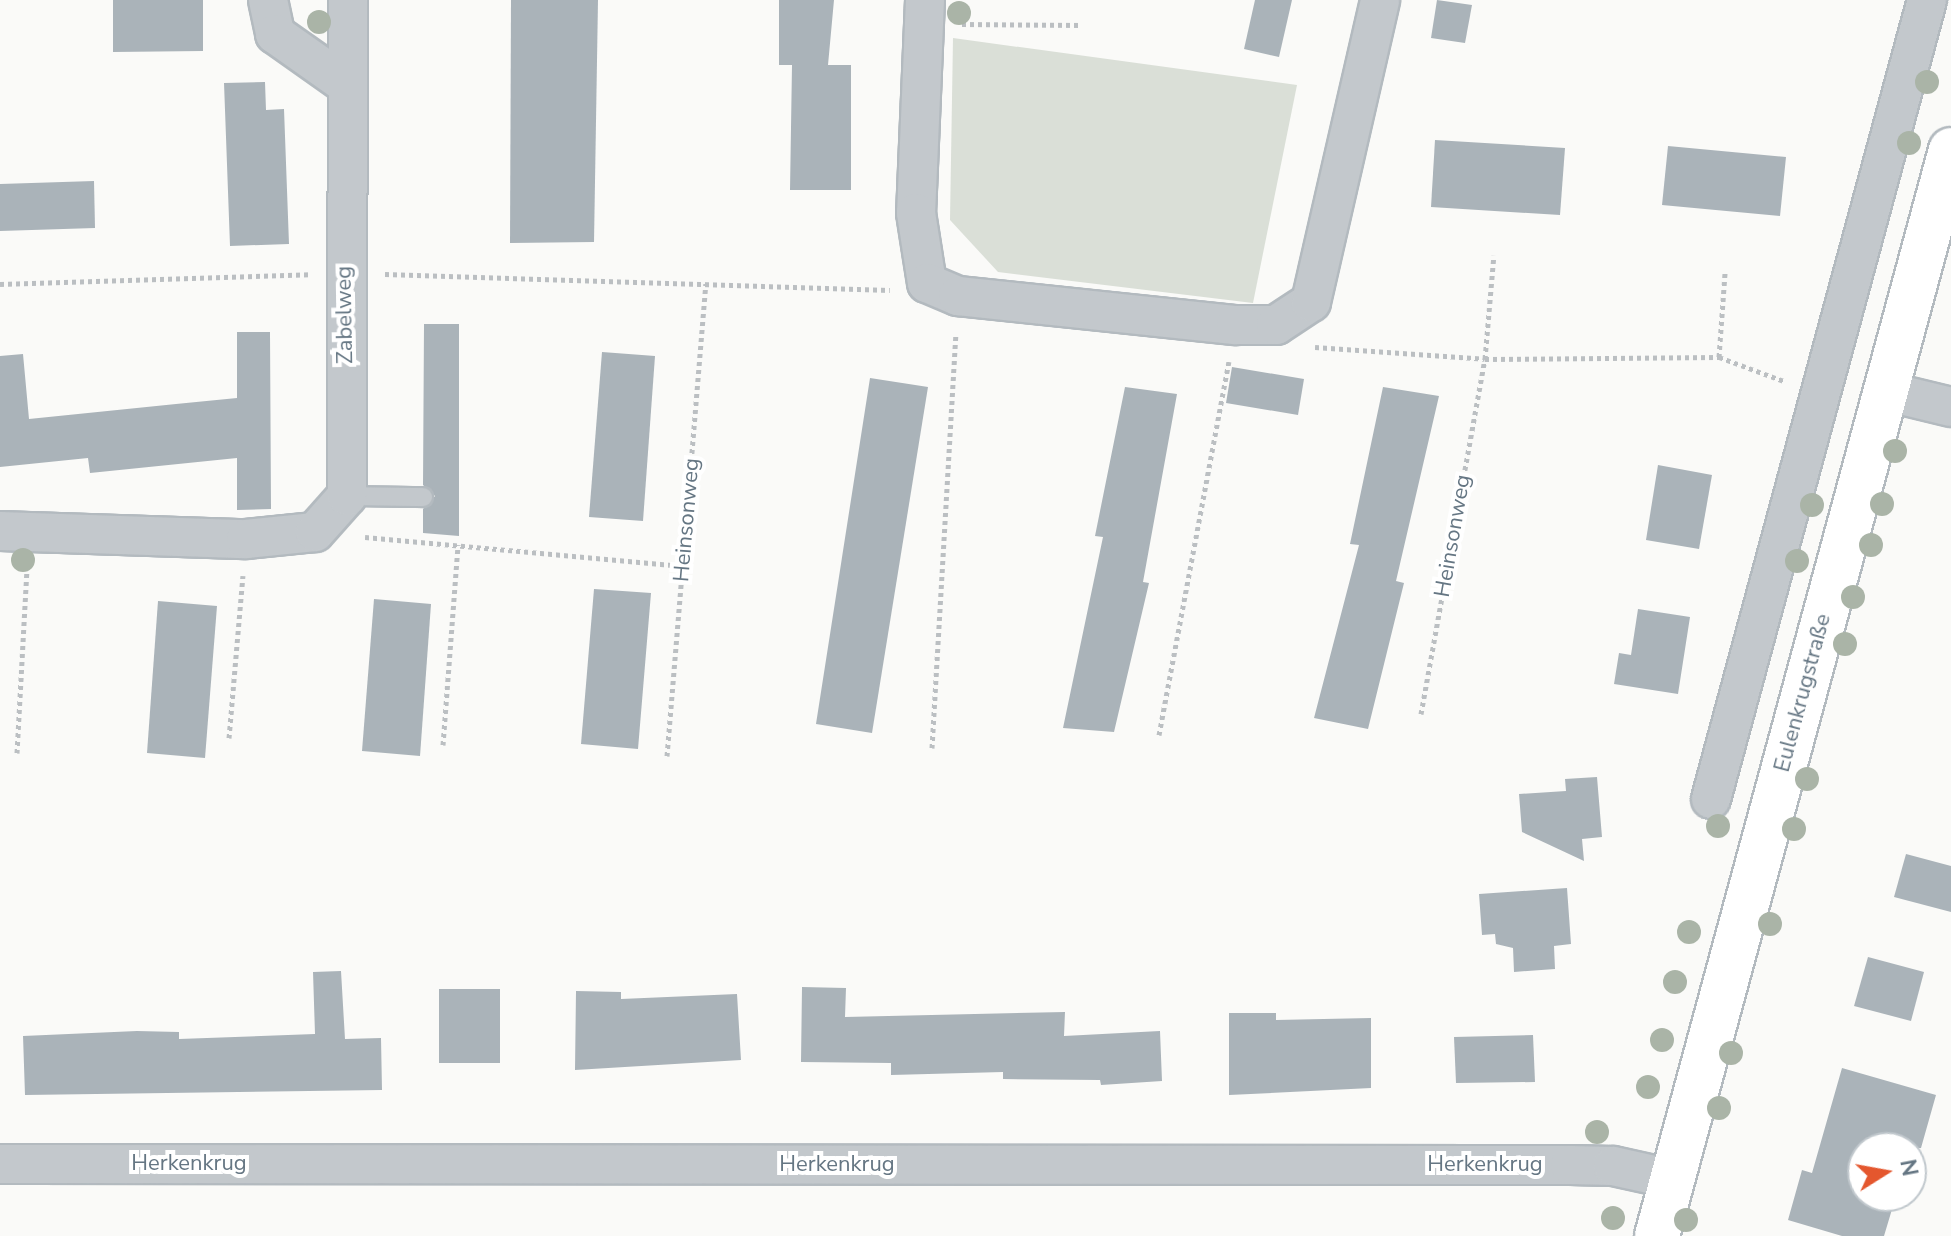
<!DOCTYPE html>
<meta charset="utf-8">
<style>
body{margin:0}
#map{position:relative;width:1951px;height:1236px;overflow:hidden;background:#fafaf8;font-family:"Nunito Sans",sans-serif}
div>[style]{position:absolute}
.green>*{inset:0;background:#dadfd7}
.building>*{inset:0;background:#aab3b9}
.path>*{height:5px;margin-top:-2.5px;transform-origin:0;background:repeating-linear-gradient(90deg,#bbbfc2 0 4px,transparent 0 8px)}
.roads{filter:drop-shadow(2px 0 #b3babf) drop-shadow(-2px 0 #b3babf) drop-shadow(0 2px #b3babf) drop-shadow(0 -2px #b3babf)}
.lane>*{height:18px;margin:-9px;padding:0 9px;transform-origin:9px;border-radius:9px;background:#c3c8cc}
.street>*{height:38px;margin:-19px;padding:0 19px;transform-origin:19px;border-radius:19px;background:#c3c8cc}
.secondary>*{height:44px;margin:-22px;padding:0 22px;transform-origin:22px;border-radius:22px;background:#fff}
.trees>*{width:24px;height:24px;margin:-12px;border-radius:50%;background:#aab4a7}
span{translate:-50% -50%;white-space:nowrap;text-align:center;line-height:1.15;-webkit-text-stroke:8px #fff;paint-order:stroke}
.street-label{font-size:22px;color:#657683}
.north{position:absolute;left:1847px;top:1132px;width:80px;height:80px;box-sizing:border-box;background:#fff;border:2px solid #c1c8cd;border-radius:50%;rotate:79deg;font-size:22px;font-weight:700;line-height:32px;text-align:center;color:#657683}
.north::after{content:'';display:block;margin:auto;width:28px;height:36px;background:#e4572e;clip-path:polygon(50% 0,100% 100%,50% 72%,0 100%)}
</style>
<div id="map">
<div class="green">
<i style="clip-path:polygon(953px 38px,1297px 85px,1253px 303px,998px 272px,950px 220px)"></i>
</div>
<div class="building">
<i style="clip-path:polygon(113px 0,203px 0,203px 51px,113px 52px)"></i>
<i style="clip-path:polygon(511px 0,598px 0,594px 242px,510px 243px)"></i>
<i style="clip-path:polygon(779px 0,834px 0,828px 65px,851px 65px,851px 190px,790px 190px,792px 65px,779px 65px)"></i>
<i style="clip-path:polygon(1255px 0,1292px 0,1279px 57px,1244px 49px)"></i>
<i style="clip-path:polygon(1437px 0,1472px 5px,1465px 43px,1431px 38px)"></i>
<i style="clip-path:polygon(265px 82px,266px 110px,284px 109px,289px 244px,230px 246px,224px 83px)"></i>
<i style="clip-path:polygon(1435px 140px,1565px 148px,1560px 215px,1431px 207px)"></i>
<i style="clip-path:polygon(1668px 146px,1786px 157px,1780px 216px,1662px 205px)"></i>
<i style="clip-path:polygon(94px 181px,95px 228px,0 231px,0 184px)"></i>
<i style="clip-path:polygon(424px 324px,459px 324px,459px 536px,423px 533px,423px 509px,435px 496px,423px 485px)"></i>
<i style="clip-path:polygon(237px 332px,270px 332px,271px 509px,237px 510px,237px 458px,90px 473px,88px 458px,0 467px,0 356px,23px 354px,29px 419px,176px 404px,237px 398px)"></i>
<i style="clip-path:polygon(602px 352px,655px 356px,643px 521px,589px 517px)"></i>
<i style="clip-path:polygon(1232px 367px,1304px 379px,1298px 415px,1226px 403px)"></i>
<i style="clip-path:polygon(870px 378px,928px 387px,872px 733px,816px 724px)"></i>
<i style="clip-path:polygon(1125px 387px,1177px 394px,1143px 582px,1149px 583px,1114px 732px,1063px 728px,1103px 537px,1095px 536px)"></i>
<i style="clip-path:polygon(1383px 387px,1439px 396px,1396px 581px,1404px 583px,1368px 729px,1314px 718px,1359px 545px,1350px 544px)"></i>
<i style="clip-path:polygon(1658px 465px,1712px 475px,1699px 549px,1646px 540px)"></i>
<i style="clip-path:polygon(594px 589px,651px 593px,638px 749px,581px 744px)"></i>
<i style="clip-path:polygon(374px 599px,431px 604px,420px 756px,362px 751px)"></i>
<i style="clip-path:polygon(158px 601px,217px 606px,205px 758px,147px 753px)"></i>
<i style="clip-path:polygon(1638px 609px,1690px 617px,1678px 694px,1614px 684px,1619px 653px,1631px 655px)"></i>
<i style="clip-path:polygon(1597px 777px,1602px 837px,1582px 839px,1584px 861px,1522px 832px,1519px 794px,1566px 791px,1565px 779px)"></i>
<i style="clip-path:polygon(1906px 854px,1951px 866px,1951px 912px,1894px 897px)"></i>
<i style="clip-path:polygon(1567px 888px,1571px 944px,1554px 946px,1555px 969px,1514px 972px,1513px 948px,1496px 944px,1495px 934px,1482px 935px,1479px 894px)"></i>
<i style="clip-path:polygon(1868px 957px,1924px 972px,1911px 1021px,1854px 1006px)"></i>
<i style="clip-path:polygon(341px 971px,345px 1039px,381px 1038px,382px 1090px,25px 1095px,23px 1036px,137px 1031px,179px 1032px,179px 1039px,315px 1034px,313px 972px)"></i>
<i style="clip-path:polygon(802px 987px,846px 988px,845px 1017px,1065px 1012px,1064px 1036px,1160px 1031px,1162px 1081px,1101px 1085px,1100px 1080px,1003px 1079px,1003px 1072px,891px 1075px,891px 1063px,801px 1062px)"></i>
<i style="clip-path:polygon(439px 989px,500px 989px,500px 1063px,439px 1063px)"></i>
<i style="clip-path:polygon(576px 991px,621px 992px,621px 999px,737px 994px,741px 1060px,575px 1070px)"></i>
<i style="clip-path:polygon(1229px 1013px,1276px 1013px,1276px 1020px,1371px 1018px,1371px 1088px,1229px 1095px)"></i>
<i style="clip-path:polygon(1533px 1035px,1535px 1082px,1456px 1083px,1454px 1037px)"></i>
<i style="clip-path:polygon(1842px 1068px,1936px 1095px,1921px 1148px,1863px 1148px,1863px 1196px,1896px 1196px,1884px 1236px,1842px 1236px,1788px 1220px,1802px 1170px,1812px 1173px)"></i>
</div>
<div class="path">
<i style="left:962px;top:24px;width:120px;rotate:0.5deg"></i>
<i style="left:385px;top:274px;width:505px;rotate:1.81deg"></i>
<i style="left:0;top:284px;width:311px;rotate:-1.8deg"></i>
<i style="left:1315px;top:347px;width:170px;rotate:4deg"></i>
<i style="left:1485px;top:359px;width:234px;rotate:-0.5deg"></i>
<i style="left:1719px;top:357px;width:69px;rotate:20.3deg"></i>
<i style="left:1719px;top:357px;width:84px;rotate:-85.9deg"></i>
<i style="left:365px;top:537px;width:319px;rotate:5.2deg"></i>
<i style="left:1421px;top:714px;width:361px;rotate:-79.8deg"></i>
<i style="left:1485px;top:359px;width:104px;rotate:-85.1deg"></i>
<i style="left:1159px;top:735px;width:380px;rotate:-79.4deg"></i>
<i style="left:229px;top:738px;width:163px;rotate:-85.1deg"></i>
<i style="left:443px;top:745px;width:201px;rotate:-85.7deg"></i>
<i style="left:932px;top:748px;width:416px;rotate:-86.7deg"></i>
<i style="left:17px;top:753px;width:184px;rotate:-86.9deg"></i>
<i style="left:667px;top:756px;width:474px;rotate:-85.3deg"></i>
</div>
<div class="roads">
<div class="lane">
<i style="left:347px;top:496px;width:76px;rotate:0.8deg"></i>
</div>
<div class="street">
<i style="left:268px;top:0;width:35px;rotate:78deg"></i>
<i style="left:275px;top:34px;width:87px;rotate:35.2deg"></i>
<i style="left:925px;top:0;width:213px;rotate:92.4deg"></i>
<i style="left:916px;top:213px;width:71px;rotate:81.1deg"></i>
<i style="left:927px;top:283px;width:34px;rotate:23deg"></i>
<i style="left:958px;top:296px;width:280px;rotate:6deg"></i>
<i style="left:1236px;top:325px;width:40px"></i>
<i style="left:1276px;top:325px;width:42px;rotate:-33.3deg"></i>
<i style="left:1311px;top:302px;width:310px;rotate:-77.1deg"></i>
<i style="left:1885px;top:391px;width:68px;rotate:13.6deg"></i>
<i style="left:0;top:531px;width:246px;rotate:1.9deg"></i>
<i style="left:246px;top:539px;width:69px;rotate:-5.8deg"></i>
<i style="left:315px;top:532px;width:48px;rotate:-48.4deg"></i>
<i style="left:347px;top:496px;width:496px;rotate:-89.9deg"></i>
<i style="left:1711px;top:799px;width:828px;rotate:-74.87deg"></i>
<i style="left:0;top:1164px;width:1570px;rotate:0.04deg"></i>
<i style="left:1570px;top:1165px;width:43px;rotate:1.3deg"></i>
<i style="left:1613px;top:1166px;width:60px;rotate:12.4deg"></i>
</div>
<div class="secondary">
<i style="left:1657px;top:1236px;width:1125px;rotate:-74.85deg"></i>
</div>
</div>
<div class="trees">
<i style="left:959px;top:13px"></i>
<i style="left:319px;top:22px"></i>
<i style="left:1927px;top:82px"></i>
<i style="left:1909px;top:143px"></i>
<i style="left:1895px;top:451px"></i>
<i style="left:1882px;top:504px"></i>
<i style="left:1812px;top:505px"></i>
<i style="left:1871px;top:545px"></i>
<i style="left:23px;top:560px"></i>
<i style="left:1797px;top:561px"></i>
<i style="left:1853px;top:597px"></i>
<i style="left:1845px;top:644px"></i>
<i style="left:1807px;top:779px"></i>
<i style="left:1718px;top:826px"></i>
<i style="left:1794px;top:829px"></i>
<i style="left:1770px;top:924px"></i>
<i style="left:1689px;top:932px"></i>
<i style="left:1675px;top:982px"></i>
<i style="left:1662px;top:1040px"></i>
<i style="left:1731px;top:1053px"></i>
<i style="left:1648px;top:1087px"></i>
<i style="left:1719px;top:1108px"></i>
<i style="left:1597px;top:1132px"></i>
<i style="left:1613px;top:1218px"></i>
<i style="left:1686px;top:1220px"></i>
</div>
<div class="street-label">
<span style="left:345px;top:315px;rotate:-91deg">Zabelweg</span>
<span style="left:687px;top:520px;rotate:-85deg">Heinsonweg</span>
<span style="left:1453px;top:536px;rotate:-80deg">Heinsonweg</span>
<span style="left:1803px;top:693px;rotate:-75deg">Eulenkrugstraße</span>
<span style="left:189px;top:1164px">Herkenkrug</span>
<span style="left:837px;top:1165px">Herkenkrug</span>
<span style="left:1485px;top:1165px">Herkenkrug</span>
</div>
<div class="north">N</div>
</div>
